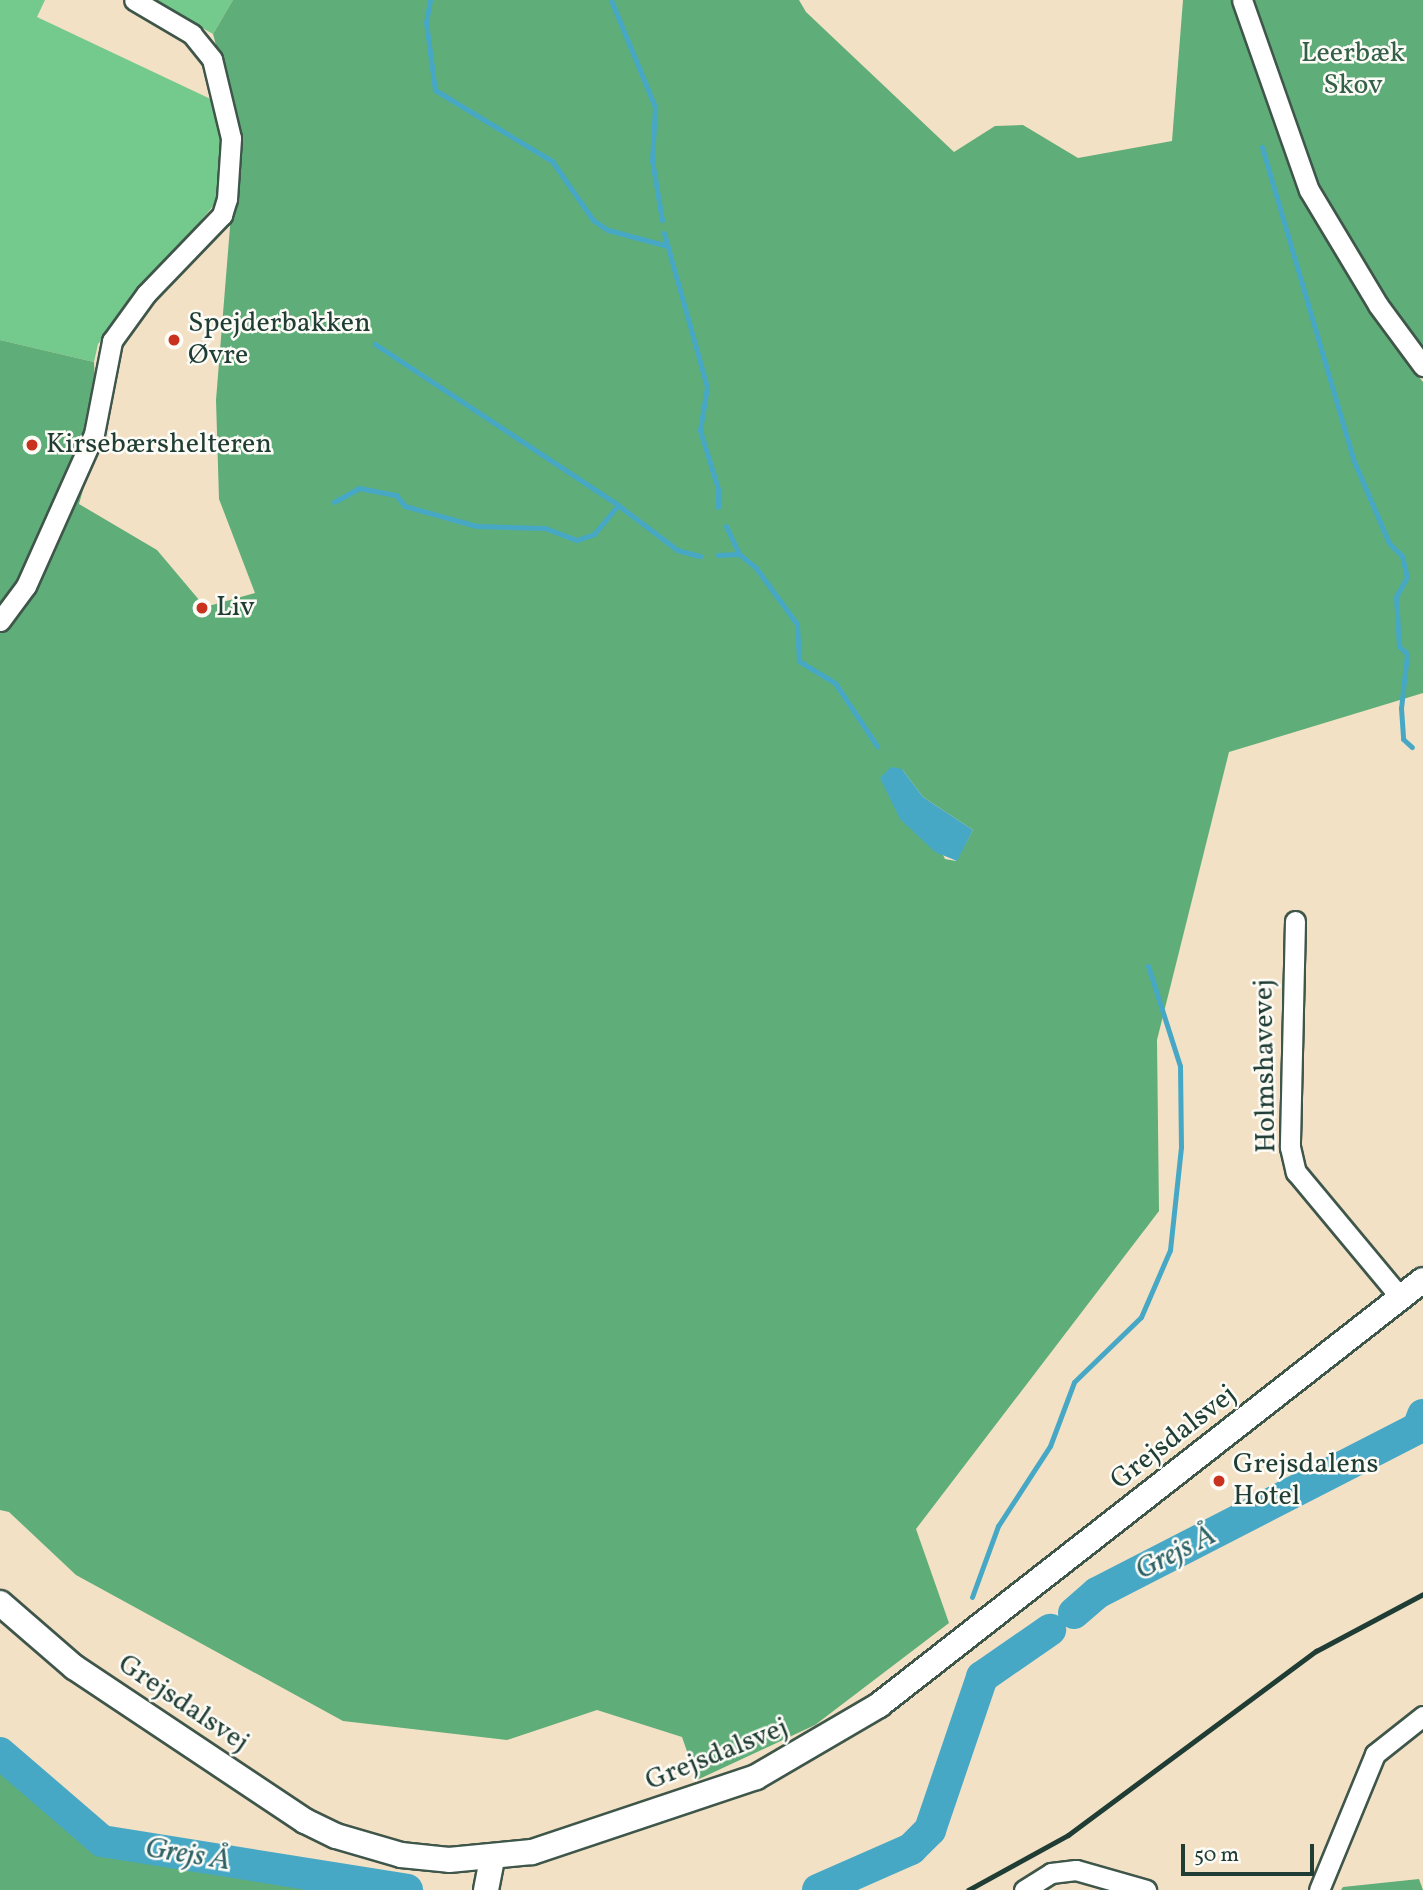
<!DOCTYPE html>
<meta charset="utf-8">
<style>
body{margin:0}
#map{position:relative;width:1423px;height:1890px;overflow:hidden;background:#f3e1c6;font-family:Vollkorn,serif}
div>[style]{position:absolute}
.green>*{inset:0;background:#74c98d}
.forest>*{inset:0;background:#5fad78}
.water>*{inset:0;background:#47a8c6}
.stream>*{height:5px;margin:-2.5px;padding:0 2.5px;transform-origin:2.5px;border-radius:2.5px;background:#47a8c6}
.river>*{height:32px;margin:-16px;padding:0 16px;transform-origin:16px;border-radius:16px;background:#47a8c6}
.roads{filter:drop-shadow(2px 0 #3f564a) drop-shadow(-2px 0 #3f564a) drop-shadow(0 2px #3f564a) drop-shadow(0 -2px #3f564a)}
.minor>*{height:19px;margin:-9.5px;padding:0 9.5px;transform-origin:9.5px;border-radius:9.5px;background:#fff}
.tertiary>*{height:24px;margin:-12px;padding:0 12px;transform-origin:12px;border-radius:12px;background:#fff}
.rail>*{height:5px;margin:-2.5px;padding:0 2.5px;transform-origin:2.5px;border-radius:2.5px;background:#1f3d34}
.dots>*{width:19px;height:19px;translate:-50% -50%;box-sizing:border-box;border:4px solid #fdfcf7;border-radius:50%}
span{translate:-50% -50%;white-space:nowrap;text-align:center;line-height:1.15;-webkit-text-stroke:5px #fdfcf7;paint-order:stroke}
.park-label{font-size:28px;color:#34604a}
.poi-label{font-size:28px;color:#1f3d34}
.left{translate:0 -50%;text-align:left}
.street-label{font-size:28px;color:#1f3d34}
.water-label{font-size:30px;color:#2d6267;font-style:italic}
.scale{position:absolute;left:1181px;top:1844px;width:133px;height:32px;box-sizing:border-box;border:4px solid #1f3d34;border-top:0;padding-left:9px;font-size:21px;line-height:24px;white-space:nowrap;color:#1f3d34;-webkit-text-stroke:5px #fdfcf7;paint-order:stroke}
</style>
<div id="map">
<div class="green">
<i style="clip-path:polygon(0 0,45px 0,37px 17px,217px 102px,223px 145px,219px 199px,98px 344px,94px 362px,0 340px)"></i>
<i style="clip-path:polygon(152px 0,233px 0,213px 34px)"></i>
</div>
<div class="forest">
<i style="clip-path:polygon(evenodd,233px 0,799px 0,806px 12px,954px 152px,995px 126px,1023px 125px,1078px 158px,1172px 141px,1183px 0,1233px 0,1309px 210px,1392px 343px,1423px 382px,1423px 693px,1229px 752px,1157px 1040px,1159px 1211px,916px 1529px,949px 1623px,815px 1725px,697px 1780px,682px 1737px,597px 1710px,507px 1740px,343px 1721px,76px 1575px,9px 1512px,0 1510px,0 340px,94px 362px,98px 437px,79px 504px,157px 550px,205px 607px,255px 593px,219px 499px,216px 400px,238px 128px,213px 34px,233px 0,902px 769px,923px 797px,973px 830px,956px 861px,945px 859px,902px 769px)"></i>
<i style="clip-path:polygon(1253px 0,1423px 0,1423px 351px,1365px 268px,1317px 179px)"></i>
<i style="clip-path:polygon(0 1769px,15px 1786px,102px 1850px,316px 1881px,320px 1890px,0 1890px)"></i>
<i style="clip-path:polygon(1419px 1879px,1423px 1890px,1341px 1890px,1343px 1887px)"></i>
</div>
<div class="water">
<i style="clip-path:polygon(891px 767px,902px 769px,923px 797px,973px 830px,957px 861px,935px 852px,900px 819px,880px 778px)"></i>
</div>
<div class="stream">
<i style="left:430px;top:0;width:22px;rotate:100deg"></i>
<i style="left:426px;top:22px;width:69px;rotate:82.5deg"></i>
<i style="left:435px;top:90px;width:137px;rotate:31.3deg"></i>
<i style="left:552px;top:161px;width:72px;rotate:55.2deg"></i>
<i style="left:593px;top:220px;width:18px;rotate:34deg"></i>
<i style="left:608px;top:230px;width:58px;rotate:15deg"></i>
<i style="left:611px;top:0;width:116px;rotate:67.6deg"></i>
<i style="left:655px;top:107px;width:53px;rotate:93.2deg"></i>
<i style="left:652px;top:160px;width:61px;rotate:80.5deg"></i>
<i style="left:1262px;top:147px;width:325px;rotate:73.7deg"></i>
<i style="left:1353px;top:459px;width:91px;rotate:66.8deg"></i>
<i style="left:1389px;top:543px;width:18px;rotate:45deg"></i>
<i style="left:1402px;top:556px;width:22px;rotate:77deg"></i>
<i style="left:1407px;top:577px;width:23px;rotate:119deg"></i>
<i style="left:1396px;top:597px;width:49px;rotate:86.5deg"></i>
<i style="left:1399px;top:646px;width:11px;rotate:45deg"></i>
<i style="left:1407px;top:654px;width:54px;rotate:96.3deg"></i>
<i style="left:1401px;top:708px;width:31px;rotate:86deg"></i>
<i style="left:1403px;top:739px;width:12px;rotate:42deg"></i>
<i style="left:664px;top:233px;width:160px;rotate:74.4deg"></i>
<i style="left:707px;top:387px;width:44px;rotate:99.2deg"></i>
<i style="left:700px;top:430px;width:62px;rotate:73deg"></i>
<i style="left:718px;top:489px;width:18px;rotate:90deg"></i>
<i style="left:375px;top:344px;width:291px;rotate:33.5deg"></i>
<i style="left:334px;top:502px;width:29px;rotate:-29deg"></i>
<i style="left:359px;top:488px;width:38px;rotate:11deg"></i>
<i style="left:396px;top:495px;width:14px;rotate:51deg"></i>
<i style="left:405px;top:506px;width:74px;rotate:15.7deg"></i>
<i style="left:476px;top:526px;width:69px;rotate:1.7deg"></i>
<i style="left:545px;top:528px;width:34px;rotate:21deg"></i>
<i style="left:577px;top:540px;width:18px;rotate:-19deg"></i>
<i style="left:594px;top:534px;width:38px;rotate:-50deg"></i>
<i style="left:618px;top:505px;width:74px;rotate:37.3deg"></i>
<i style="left:677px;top:550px;width:24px;rotate:15deg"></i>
<i style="left:726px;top:526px;width:31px;rotate:65deg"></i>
<i style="left:739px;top:554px;width:22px;rotate:39deg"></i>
<i style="left:756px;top:568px;width:69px;rotate:53.8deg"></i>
<i style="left:797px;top:624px;width:37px;rotate:87deg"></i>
<i style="left:799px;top:661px;width:42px;rotate:31.4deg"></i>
<i style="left:835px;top:683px;width:76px;rotate:56.3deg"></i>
<i style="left:718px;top:555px;width:21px;rotate:-3deg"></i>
<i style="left:1418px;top:1428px;width:5px;rotate:11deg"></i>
<i style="left:972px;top:1597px;width:76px;rotate:-69.9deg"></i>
<i style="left:998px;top:1526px;width:95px;rotate:-57deg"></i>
<i style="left:1050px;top:1446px;width:68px;rotate:-69.4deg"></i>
<i style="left:1074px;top:1382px;width:93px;rotate:-44.1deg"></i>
<i style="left:1141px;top:1317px;width:73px;rotate:-66.6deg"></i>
<i style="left:1170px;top:1250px;width:104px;rotate:-83.9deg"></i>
<i style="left:1181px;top:1147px;width:81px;rotate:-90.7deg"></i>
<i style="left:1180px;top:1066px;width:105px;rotate:-107.7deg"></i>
</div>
<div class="river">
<i style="left:1074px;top:1613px;width:30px;rotate:-41deg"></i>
<i style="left:1097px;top:1593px;width:361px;rotate:-27.2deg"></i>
<i style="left:1418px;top:1428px;width:14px;rotate:-69deg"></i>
<i style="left:0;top:1753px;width:135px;rotate:40.8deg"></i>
<i style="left:102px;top:1841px;width:309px;rotate:9.1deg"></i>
<i style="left:818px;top:1890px;width:102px;rotate:-23.8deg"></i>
<i style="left:911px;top:1849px;width:27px;rotate:-45deg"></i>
<i style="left:930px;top:1830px;width:162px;rotate:-71.2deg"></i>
<i style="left:982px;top:1677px;width:83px;rotate:-34.7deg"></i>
</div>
<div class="roads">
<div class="minor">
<i style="left:1242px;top:0;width:201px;rotate:70.6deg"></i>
<i style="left:1309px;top:190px;width:134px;rotate:59deg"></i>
<i style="left:1378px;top:305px;width:76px;rotate:53.6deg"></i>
<i style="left:0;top:621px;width:44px;rotate:-53.4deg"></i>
<i style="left:26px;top:586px;width:167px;rotate:-65.9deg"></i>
<i style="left:94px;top:434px;width:95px;rotate:-79deg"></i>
<i style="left:112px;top:341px;width:58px;rotate:-54.1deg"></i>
<i style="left:146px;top:294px;width:110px;rotate:-46.1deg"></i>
<i style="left:222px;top:215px;width:17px;rotate:-73deg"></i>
<i style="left:227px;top:199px;width:61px;rotate:-86.2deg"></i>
<i style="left:231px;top:138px;width:81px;rotate:-103.5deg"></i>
<i style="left:212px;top:59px;width:32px;rotate:-129deg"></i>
<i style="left:192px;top:34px;width:67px;rotate:-149.6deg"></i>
<i style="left:1295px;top:921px;width:226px;rotate:91.3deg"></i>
<i style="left:1290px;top:1147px;width:26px;rotate:77deg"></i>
<i style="left:1296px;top:1172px;width:164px;rotate:50.2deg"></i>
<i style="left:1024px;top:1890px;width:32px;rotate:-32deg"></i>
<i style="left:1051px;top:1873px;width:25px;rotate:-7deg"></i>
<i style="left:1076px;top:1870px;width:73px;rotate:15.9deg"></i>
<i style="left:1319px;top:1890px;width:147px;rotate:-67.6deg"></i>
<i style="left:1375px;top:1754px;width:61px;rotate:-38.4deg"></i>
</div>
<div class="tertiary">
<i style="left:0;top:1603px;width:98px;rotate:40.9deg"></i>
<i style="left:74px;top:1667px;width:278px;rotate:33.7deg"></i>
<i style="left:305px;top:1821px;width:34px;rotate:26deg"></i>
<i style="left:336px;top:1836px;width:68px;rotate:16.3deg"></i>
<i style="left:401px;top:1855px;width:48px;rotate:5.9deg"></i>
<i style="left:449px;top:1860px;width:83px;rotate:-5.5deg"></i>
<i style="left:532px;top:1852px;width:236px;rotate:-18.5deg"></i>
<i style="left:756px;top:1777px;width:143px;rotate:-30.3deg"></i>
<i style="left:879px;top:1705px;width:690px;rotate:-38deg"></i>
<i style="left:486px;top:1890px;width:33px;rotate:-79deg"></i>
</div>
</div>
<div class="rail">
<i style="left:968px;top:1890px;width:114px;rotate:-28.8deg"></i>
<i style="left:1068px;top:1835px;width:309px;rotate:-36.6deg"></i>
<i style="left:1316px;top:1651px;width:121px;rotate:-28deg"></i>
</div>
<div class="dots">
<i style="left:174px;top:340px;background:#c8321e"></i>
<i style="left:32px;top:445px;background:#c8321e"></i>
<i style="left:202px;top:608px;background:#c8321e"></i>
<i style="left:1219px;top:1481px;background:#c8321e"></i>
</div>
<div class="park-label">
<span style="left:1353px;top:70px">Leerbæk<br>Skov</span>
</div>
<div class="poi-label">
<span class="left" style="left:188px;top:340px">Spejderbakken<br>Øvre</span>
<span class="left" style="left:46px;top:445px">Kirsebærshelteren</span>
<span class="left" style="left:216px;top:608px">Liv</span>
<span class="left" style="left:1233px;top:1481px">Grejsdalens<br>Hotel</span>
</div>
<div class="street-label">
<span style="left:1266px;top:1066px;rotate:-91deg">Holmshavevej</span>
<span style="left:1174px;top:1438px;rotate:-38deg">Grejsdalsvej</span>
<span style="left:183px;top:1704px;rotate:34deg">Grejsdalsvej</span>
<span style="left:717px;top:1755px;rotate:-22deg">Grejsdalsvej</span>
</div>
<div class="water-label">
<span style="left:1176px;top:1553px;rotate:-27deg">Grejs Å</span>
<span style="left:188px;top:1855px;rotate:9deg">Grejs Å</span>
</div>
<div class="scale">50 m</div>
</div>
